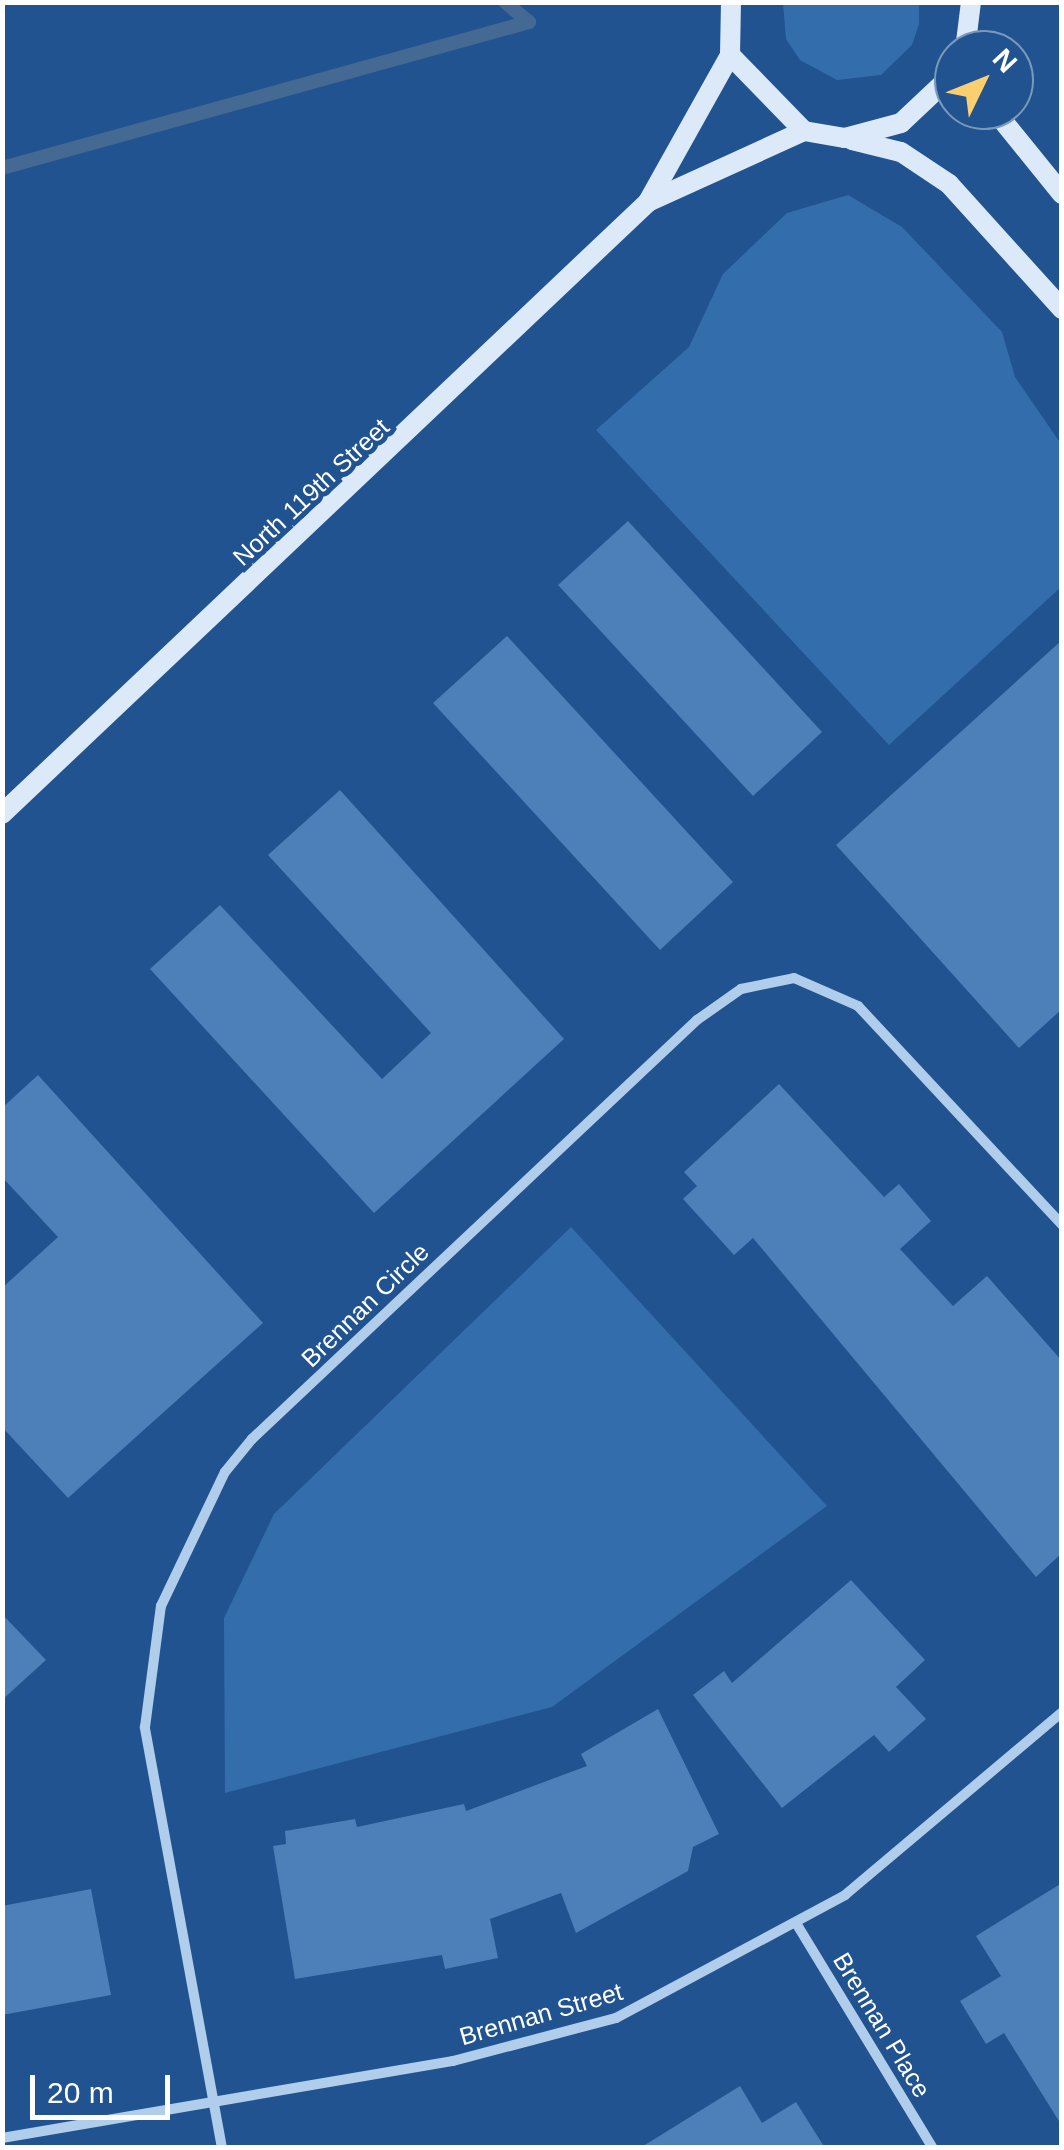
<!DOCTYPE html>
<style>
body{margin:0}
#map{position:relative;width:1064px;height:2150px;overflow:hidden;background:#20538f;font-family:Helvetica,sans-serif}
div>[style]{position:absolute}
.green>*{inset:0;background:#346dac}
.stream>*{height:14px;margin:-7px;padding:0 7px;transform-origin:7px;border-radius:7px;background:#446993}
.building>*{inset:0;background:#4d7fb8}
.street>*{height:10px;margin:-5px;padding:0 5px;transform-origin:5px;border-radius:5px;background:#b0cdec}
.secondary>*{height:20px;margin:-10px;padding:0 10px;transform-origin:10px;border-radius:10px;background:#dce9f9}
span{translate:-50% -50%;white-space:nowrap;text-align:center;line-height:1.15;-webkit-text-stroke:10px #20538f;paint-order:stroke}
.street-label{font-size:25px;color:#fff}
.frame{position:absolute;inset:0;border:5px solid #fff;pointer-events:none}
.north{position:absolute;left:934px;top:30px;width:100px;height:100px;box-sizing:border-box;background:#20538f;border:2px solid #7998bc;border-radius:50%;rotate:47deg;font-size:28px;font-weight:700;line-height:40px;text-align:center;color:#fff}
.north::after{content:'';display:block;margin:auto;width:35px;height:45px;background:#facf70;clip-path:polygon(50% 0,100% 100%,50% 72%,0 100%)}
.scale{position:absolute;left:30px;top:2075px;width:140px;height:45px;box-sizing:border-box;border:5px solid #fff;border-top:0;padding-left:12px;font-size:30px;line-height:35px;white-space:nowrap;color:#fff;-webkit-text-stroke:8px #20538f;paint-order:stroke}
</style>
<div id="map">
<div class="green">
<i style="clip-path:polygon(783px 3px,919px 3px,919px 24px,912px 45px,881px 75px,837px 80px,800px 60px,786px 39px)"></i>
<i style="clip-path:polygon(848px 195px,902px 227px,1002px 332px,1015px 377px,1061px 444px,1061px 587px,889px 745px,596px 430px,689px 347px,723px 274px,787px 213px)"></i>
<i style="clip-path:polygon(571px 1227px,827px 1506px,552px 1707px,225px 1793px,224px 1618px,274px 1514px)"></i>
</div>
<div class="stream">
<i style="left:505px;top:2px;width:31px;rotate:40deg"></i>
<i style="left:2px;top:168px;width:547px;rotate:-15.48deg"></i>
</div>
<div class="building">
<i style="clip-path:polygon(628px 521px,822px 732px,753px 796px,558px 585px)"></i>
<i style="clip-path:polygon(507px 636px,733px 882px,660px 950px,433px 703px)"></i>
<i style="clip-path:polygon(1062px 640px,1062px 1009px,1019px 1048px,836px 845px)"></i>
<i style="clip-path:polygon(340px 790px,564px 1039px,374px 1213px,150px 969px,220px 905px,382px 1079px,431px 1033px,268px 855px)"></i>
<i style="clip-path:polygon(38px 1075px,263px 1323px,68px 1498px,2px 1427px,2px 1288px,58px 1237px,2px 1177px,2px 1108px)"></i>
<i style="clip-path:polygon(779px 1084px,884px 1197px,899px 1184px,931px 1221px,900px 1249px,953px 1306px,987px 1276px,1062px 1361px,1062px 1553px,1036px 1577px,753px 1238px,734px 1255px,683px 1199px,697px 1186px,684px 1172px)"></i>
<i style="clip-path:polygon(851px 1580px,925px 1660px,896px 1687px,926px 1719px,889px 1752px,874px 1735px,782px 1808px,693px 1695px,724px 1671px,732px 1683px)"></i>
<i style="clip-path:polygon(2px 1614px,46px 1660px,2px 1700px)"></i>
<i style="clip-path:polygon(658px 1709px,719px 1834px,693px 1847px,688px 1871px,576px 1933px,561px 1893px,490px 1919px,498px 1958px,445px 1969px,442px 1955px,295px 1979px,273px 1846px,286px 1844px,285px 1831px,355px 1819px,357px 1827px,464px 1804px,466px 1811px,587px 1766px,581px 1754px)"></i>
<i style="clip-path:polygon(1062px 1883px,1062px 2126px,1004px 2033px,986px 2044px,960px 2001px,1001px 1976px,976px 1936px)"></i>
<i style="clip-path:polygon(91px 1889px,111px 1995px,2px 2015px,2px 1906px)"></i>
<i style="clip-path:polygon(740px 2086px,762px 2123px,796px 2102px,825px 2148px,640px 2148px)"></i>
</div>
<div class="street">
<i style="left:796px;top:1923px;width:263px;rotate:58.7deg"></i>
<i style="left:2px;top:2138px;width:458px;rotate:-9.7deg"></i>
<i style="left:453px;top:2061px;width:169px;rotate:-14.8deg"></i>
<i style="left:616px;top:2018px;width:260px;rotate:-28.2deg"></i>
<i style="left:845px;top:1895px;width:284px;rotate:-40.1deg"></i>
<i style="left:222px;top:2148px;width:428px;rotate:-100.4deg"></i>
<i style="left:145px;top:1727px;width:122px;rotate:-82.5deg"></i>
<i style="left:161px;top:1606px;width:148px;rotate:-64.5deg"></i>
<i style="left:225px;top:1472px;width:43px;rotate:-50.7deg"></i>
<i style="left:252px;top:1439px;width:611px;rotate:-43.28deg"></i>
<i style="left:697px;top:1020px;width:54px;rotate:-35.2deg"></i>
<i style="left:741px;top:989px;width:54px;rotate:-11.7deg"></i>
<i style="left:794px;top:978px;width:70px;rotate:23.6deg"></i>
<i style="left:858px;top:1006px;width:299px;rotate:47deg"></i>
</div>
<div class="secondary">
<i style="left:731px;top:2px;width:53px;rotate:91.1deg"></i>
<i style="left:730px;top:55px;width:106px;rotate:45.8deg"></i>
<i style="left:804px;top:131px;width:42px;rotate:9.7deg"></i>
<i style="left:845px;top:138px;width:58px;rotate:-15deg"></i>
<i style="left:901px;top:123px;width:73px;rotate:-43.3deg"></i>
<i style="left:965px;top:50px;width:48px;rotate:-82.9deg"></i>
<i style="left:994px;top:110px;width:108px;rotate:51deg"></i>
<i style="left:852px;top:140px;width:50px;rotate:13.8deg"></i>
<i style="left:901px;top:152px;width:58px;rotate:33.7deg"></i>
<i style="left:949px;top:184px;width:169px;rotate:47.9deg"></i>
<i style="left:648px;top:202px;width:171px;rotate:-24.5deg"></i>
<i style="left:2px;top:814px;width:890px;rotate:-43.45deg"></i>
<i style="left:648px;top:202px;width:168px;rotate:-60.8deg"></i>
</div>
<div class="street-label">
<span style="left:311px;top:492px;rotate:-43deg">North 119th Street</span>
<span style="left:365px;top:1305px;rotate:-44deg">Brennan Circle</span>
<span style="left:541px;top:2014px;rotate:-16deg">Brennan Street</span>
<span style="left:882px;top:2025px;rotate:59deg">Brennan Place</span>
</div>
<div class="frame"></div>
<div class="north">N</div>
<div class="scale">20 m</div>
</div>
